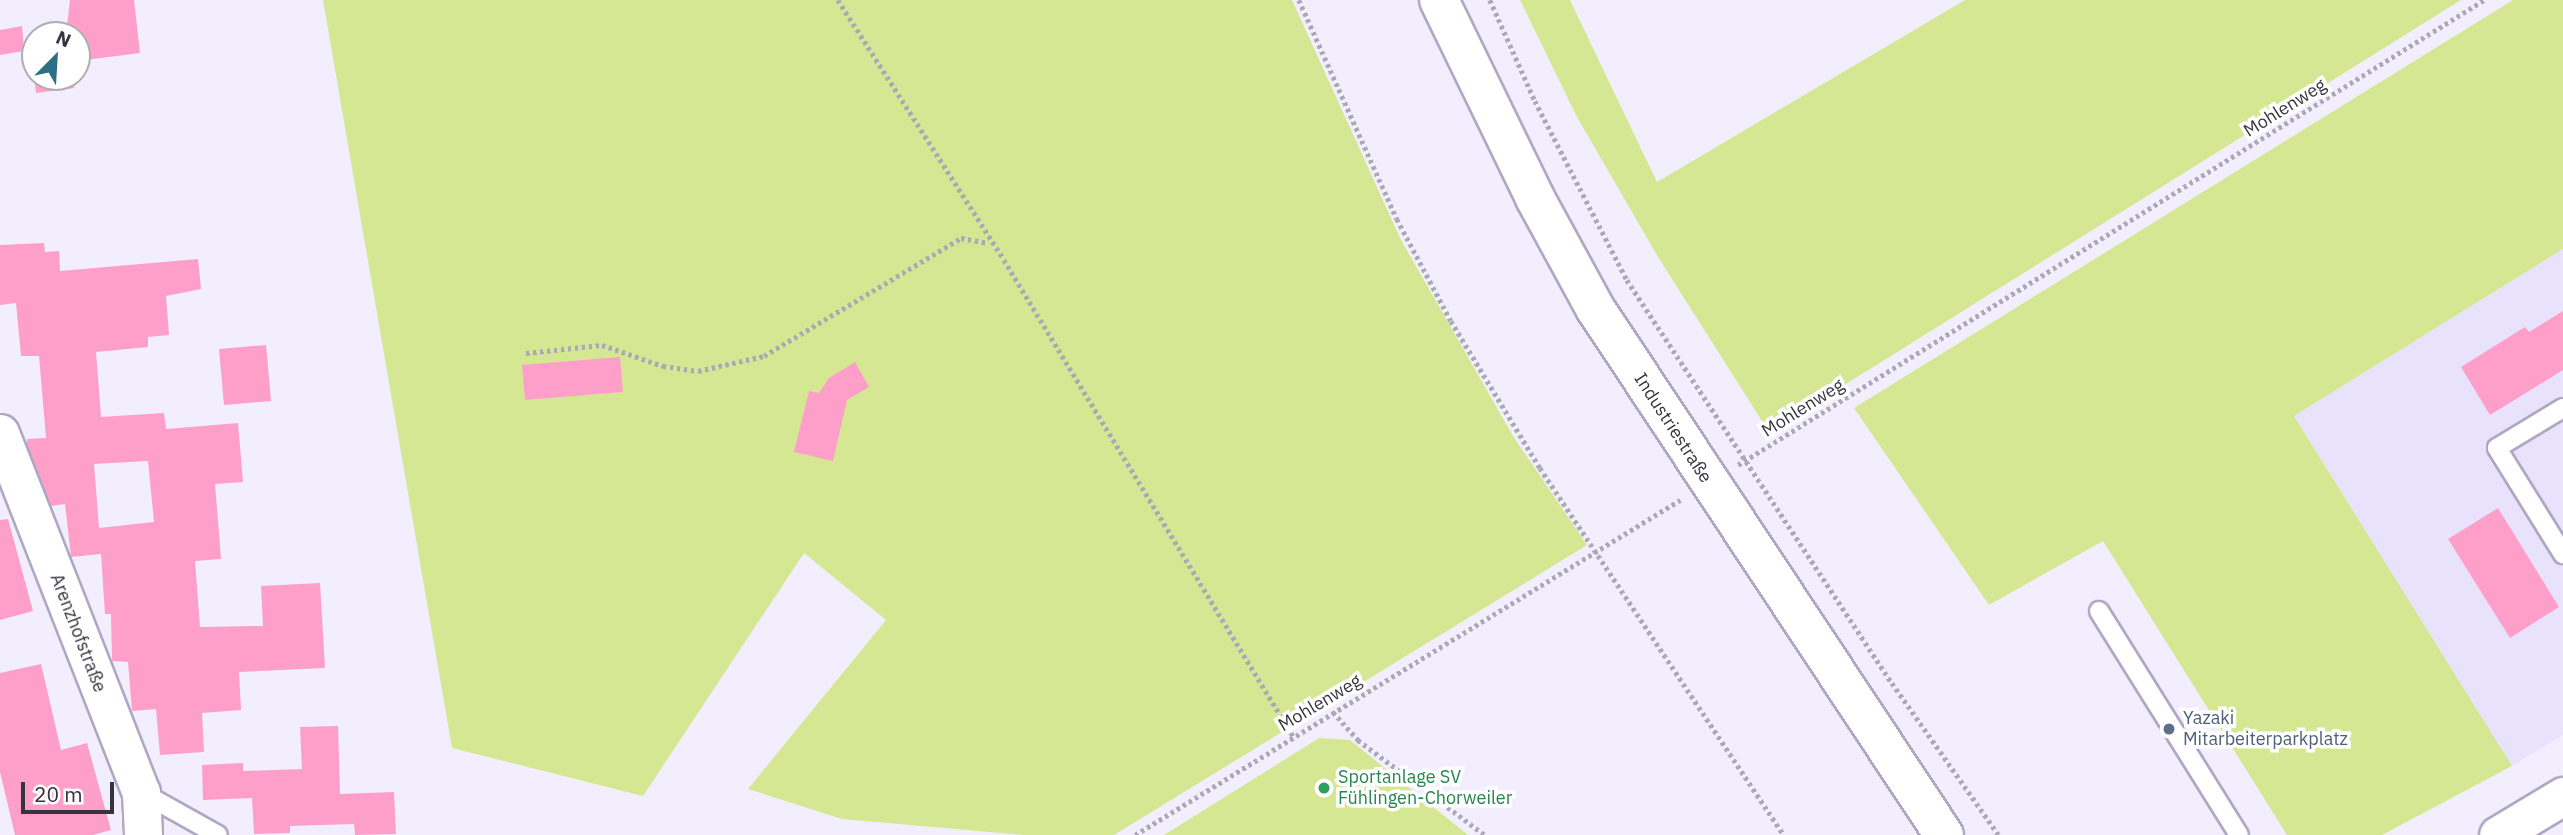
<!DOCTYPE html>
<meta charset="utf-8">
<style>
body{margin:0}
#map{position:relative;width:2563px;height:835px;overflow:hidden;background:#f2eefe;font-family:"IBM Plex Sans",sans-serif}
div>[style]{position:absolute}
.built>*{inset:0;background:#e8e2fd}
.green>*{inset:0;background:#d5e793}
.building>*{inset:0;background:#fe9fca}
.path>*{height:4.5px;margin-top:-2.25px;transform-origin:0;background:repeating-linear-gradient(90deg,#aca9b7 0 3.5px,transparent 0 7px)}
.roads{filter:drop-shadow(2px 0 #aea8c2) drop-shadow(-2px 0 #aea8c2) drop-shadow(0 2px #aea8c2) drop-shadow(0 -2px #aea8c2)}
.service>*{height:18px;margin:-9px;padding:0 9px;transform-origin:9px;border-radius:9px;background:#fff}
.minor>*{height:37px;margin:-18.5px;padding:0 18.5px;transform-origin:18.5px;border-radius:18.5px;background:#fff}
.primary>*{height:38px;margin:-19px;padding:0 19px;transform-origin:19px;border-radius:19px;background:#fff}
.dots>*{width:19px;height:19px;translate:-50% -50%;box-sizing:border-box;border:4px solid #fff;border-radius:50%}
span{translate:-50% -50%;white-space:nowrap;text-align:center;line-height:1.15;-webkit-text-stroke:7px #fff;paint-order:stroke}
.street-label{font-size:18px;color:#35333d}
.service-label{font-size:18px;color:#4e5e75}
.left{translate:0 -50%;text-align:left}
.leisure-label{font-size:18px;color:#27864d}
.north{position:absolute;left:21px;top:21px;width:70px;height:70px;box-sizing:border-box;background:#fff;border:2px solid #aeadb1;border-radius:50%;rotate:24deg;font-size:19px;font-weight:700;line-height:28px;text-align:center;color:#35333d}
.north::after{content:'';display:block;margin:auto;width:24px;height:32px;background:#2e7083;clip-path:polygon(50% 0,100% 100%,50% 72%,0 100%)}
.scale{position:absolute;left:21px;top:782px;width:93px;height:32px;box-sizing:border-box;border:4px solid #35333d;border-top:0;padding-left:9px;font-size:21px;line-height:24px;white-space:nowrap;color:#35333d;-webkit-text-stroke:5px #fff;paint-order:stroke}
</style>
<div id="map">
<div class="built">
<i style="clip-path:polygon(2563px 249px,2563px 735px,2512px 766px,2294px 416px)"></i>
</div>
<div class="green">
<i style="clip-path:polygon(323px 0,1292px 0,1401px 240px,1513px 436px,1587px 545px,1114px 835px,1024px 835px,842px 819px,748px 789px,886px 620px,804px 553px,643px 796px,452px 748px)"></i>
<i style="clip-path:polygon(1520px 0,1570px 0,1657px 182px,1965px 0,2461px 0,1769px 432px,1658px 257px,1577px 117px)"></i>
<i style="clip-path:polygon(2513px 0,2563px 0,2563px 249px,2294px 416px,2512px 766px,2382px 835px,2287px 835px,2103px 541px,1989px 605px,1854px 408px)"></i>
<i style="clip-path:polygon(1319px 738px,1350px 740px,1468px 835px,1164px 835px)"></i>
</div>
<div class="building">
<i style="clip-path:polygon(70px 0,134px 0,140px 53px,77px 61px,77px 35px,58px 35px,66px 34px)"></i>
<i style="clip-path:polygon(22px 26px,24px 51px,0 55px,0 30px)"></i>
<i style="clip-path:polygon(35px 37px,35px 77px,72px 77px,74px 88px,36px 93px,30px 38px)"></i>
<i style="clip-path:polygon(evenodd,44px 243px,45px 252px,59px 251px,60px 271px,198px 259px,201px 289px,166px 296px,169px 335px,148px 337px,148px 347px,96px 352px,101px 417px,164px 413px,166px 429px,238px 423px,243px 482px,215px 484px,221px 559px,195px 561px,200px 627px,263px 626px,261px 586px,320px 583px,325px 668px,239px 672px,241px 710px,202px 713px,204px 752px,160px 755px,156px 709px,132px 711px,128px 662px,112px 661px,111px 614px,105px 614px,101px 554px,71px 557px,65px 504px,51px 506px,27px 445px,27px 439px,46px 438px,39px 356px,21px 356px,16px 303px,0 305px,0 245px,44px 243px,148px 461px,154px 522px,99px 528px,94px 464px,148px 461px)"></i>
<i style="clip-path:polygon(2563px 311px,2563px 370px,2490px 415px,2461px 367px,2525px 327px,2529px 332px)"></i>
<i style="clip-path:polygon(266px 345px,271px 401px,224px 405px,219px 349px)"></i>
<i style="clip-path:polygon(620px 357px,623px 392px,525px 400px,522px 365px)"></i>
<i style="clip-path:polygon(855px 362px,869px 387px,847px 400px,833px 461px,794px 452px,809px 391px,819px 393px,829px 378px)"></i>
<i style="clip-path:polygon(2498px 508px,2559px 607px,2510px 638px,2448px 539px)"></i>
<i style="clip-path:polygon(8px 519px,33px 611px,0 620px,0 520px)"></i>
<i style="clip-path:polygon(41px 664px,61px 750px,87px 743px,111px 830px,93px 835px,15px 835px,0 772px,0 673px)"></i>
<i style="clip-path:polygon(338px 726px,340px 794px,394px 792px,396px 834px,355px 835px,354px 824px,290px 826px,290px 833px,254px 834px,252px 798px,203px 800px,202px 765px,243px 763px,243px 771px,302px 769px,300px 727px)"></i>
</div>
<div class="path">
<i style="left:838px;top:0;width:308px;rotate:57.4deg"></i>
<i style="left:1004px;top:260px;width:557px;rotate:58.74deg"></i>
<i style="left:1299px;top:0;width:240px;rotate:65.9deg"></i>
<i style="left:1397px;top:219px;width:115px;rotate:62.1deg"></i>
<i style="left:1451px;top:321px;width:172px;rotate:58.8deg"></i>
<i style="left:1540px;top:468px;width:441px;rotate:56.4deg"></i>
<i style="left:1490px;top:0;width:111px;rotate:66deg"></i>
<i style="left:1535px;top:101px;width:201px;rotate:62.8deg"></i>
<i style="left:1627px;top:280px;width:482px;rotate:56.7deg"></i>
<i style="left:1892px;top:683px;width:186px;rotate:54.9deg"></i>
<i style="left:526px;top:353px;width:76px;rotate:-6deg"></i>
<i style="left:602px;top:345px;width:65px;rotate:19deg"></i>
<i style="left:663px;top:366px;width:35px;rotate:8deg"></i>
<i style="left:698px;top:371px;width:68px;rotate:-12.8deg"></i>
<i style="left:764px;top:356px;width:230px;rotate:-30.9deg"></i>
<i style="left:961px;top:238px;width:27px;rotate:10deg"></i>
<i style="left:1738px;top:465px;width:879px;rotate:-31.94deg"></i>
<i style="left:1333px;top:712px;width:38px;rotate:48deg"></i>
<i style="left:1358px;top:740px;width:159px;rotate:36.8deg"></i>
<i style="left:1135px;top:835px;width:640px;rotate:-31.58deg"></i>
</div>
<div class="roads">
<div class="service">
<i style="left:2563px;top:408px;width:77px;rotate:148.8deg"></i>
<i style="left:2497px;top:448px;width:125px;rotate:58.1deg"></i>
<i style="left:2099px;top:611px;width:264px;rotate:58deg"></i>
<i style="left:141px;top:792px;width:88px;rotate:29.2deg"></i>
</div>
<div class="minor">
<i style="left:0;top:433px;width:386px;rotate:68.6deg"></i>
<i style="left:141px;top:792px;width:43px;rotate:87.3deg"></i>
<i style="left:2498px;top:835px;width:76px;rotate:-31deg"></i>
</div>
<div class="primary">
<i style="left:1439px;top:0;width:220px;rotate:64.1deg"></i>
<i style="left:1535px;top:198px;width:125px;rotate:61.4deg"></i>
<i style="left:1595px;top:308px;width:632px;rotate:56.49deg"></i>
</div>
</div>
<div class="dots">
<i style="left:2169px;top:729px;background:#5c6f8a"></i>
<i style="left:1324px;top:788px;background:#2e9e5b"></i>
</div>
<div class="street-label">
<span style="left:2285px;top:108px;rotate:-32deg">Mohlenweg</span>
<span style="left:1803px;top:408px;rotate:-32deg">Mohlenweg</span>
<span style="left:1673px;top:428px;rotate:57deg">Industriestraße</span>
<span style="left:78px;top:633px;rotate:69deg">Arenzhofstraße</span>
<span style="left:1320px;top:703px;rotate:-31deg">Mohlenweg</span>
</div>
<div class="service-label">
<span class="left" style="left:2183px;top:729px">Yazaki<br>Mitarbeiterparkplatz</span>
</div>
<div class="leisure-label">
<span class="left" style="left:1338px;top:788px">Sportanlage SV<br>Fühlingen-Chorweiler</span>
</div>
<div class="north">N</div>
<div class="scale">20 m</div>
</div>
